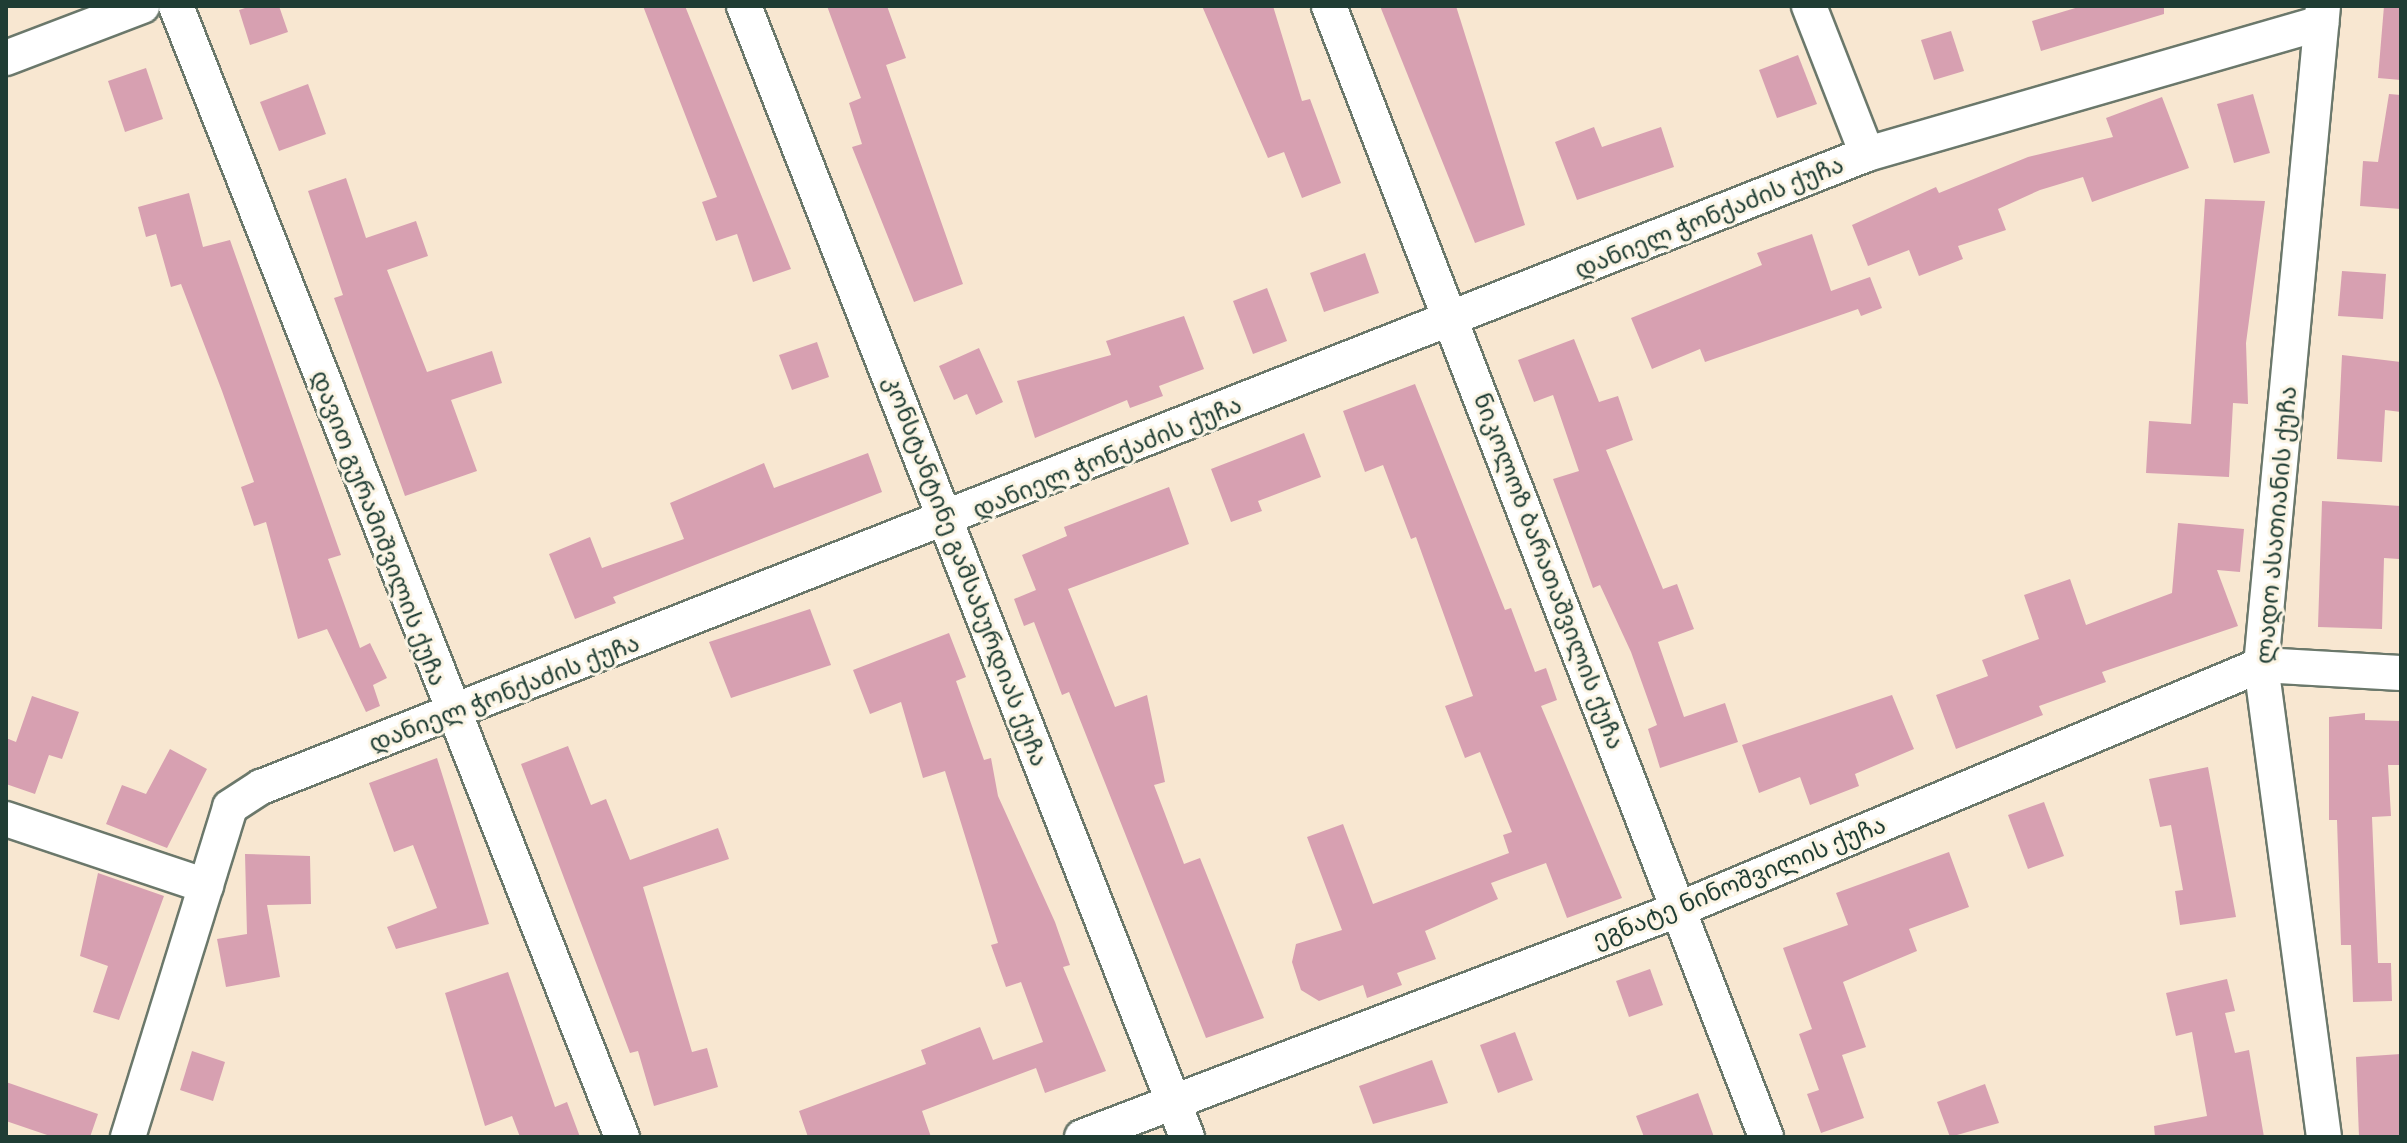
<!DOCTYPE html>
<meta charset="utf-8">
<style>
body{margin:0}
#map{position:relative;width:2407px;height:1143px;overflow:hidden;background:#f8e7d1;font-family:Delius,"Noto Sans Georgian",sans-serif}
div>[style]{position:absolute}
.building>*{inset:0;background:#d7a0b1}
.roads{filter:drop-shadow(2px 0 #6b786b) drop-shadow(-2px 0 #6b786b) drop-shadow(0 2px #6b786b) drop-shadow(0 -2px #6b786b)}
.minor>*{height:34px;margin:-17px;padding:0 17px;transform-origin:17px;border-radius:17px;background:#fff}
span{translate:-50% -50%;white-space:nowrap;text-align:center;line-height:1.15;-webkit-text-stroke:6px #fcf5e5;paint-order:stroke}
.street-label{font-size:24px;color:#1f3d34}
.frame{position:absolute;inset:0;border:8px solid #1f3d34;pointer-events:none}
</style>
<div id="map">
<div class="building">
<i style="clip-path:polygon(251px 6px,279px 6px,288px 32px,250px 45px,239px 10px)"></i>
<i style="clip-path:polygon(643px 6px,685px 6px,791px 269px,753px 282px,737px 234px,716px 241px,702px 202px,717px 197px)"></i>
<i style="clip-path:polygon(827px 6px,887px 6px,906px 58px,886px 65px,963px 284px,914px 302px,852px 147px,862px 144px,849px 103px,861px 98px)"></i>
<i style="clip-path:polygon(1202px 6px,1273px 6px,1302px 101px,1310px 99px,1341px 183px,1302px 198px,1284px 152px,1268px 158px)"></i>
<i style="clip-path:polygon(1380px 6px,1456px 6px,1525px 225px,1475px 243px)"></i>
<i style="clip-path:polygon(2082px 6px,2164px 6px,2164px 14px,2041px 51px,2032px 21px)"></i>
<i style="clip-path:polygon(2384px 6px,2401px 6px,2401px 80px,2378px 78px)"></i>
<i style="clip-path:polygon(1951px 31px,1964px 71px,1934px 80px,1921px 40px)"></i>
<i style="clip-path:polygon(1798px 55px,1817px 104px,1777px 118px,1759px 70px)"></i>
<i style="clip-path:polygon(146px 68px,163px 119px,125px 132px,108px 81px)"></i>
<i style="clip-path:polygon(308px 84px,326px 134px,279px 151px,260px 102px)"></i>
<i style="clip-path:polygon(2253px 94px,2270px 153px,2234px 163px,2217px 104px)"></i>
<i style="clip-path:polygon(2389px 94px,2401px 95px,2401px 209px,2360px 206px,2363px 161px,2378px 162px)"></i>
<i style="clip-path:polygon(2162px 97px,2189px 168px,2092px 202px,2083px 177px,2040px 190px,1998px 209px,2006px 230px,1958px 246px,1963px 259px,1919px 276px,1909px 250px,1868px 266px,1852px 225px,1936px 187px,1939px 193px,2028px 157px,2113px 137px,2106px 118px)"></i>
<i style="clip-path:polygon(1594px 127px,1602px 147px,1661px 127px,1674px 167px,1577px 200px,1555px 142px)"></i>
<i style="clip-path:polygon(346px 178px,366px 238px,416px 221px,428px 256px,387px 270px,427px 372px,492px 351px,502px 383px,451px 400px,477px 471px,405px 496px,334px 298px,343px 295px,308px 191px)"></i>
<i style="clip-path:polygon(189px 193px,203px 247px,230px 240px,341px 555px,328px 559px,360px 648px,370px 643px,387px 678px,373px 685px,380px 706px,366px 712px,327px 629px,298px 639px,266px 522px,254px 526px,241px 487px,254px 482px,222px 391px,181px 284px,171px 287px,156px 234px,146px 237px,138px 207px)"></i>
<i style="clip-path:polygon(2205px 199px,2265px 201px,2246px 343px,2248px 404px,2233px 403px,2229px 477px,2146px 473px,2149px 421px,2191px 424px)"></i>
<i style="clip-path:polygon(1812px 234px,1831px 291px,1870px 277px,1882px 308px,1861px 316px,1858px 309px,1705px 362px,1700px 349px,1652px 369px,1631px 318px,1762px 265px,1757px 253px)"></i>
<i style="clip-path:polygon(1365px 253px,1379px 293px,1324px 312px,1310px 273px)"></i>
<i style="clip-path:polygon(2342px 271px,2386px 274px,2383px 319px,2338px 316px)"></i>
<i style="clip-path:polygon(1267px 288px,1287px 341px,1253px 354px,1233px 301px)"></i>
<i style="clip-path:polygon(1184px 316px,1204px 369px,1159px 386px,1163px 396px,1130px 408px,1127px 400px,1035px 438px,1017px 381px,1111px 355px,1106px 341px)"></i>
<i style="clip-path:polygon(1574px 339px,1599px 402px,1618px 396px,1633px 440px,1606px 450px,1663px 589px,1677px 584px,1694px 629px,1658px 642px,1684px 717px,1725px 703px,1738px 742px,1660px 768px,1648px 729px,1657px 725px,1631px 652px,1600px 585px,1593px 588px,1553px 479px,1579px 471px,1553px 395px,1534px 402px,1518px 360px)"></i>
<i style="clip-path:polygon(817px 342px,829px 377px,792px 390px,779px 355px)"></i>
<i style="clip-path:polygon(979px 348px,1003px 402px,976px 415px,967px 394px,954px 400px,939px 366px)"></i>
<i style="clip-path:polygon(2342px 355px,2401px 362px,2401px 412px,2385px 410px,2382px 462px,2337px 459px)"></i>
<i style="clip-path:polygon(1415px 384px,1505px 610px,1511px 608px,1535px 672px,1546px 668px,1557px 700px,1541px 706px,1622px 898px,1567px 918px,1546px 863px,1491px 883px,1498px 899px,1425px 931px,1436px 959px,1397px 973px,1402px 985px,1367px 998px,1363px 985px,1319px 1001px,1301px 990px,1292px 962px,1296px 944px,1342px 930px,1307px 837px,1343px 824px,1373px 904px,1509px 853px,1503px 835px,1512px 832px,1480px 752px,1465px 758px,1445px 706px,1473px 696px,1416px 537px,1411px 539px,1383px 465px,1365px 472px,1343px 411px)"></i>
<i style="clip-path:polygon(1304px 433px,1321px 477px,1258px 501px,1262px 511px,1231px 522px,1211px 469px)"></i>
<i style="clip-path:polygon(868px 453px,882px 492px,613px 597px,616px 603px,575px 619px,549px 554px,590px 537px,602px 568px,684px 539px,670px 503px,764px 463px,774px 488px)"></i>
<i style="clip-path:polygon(1169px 487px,1189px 544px,1068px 589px,1115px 707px,1147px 695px,1165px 782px,1154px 785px,1184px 864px,1200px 858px,1264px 1018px,1206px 1038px,1069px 692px,1062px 695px,1034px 622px,1024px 626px,1014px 599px,1036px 590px,1022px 555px,1067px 536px,1064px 527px)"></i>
<i style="clip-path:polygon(2322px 501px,2401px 506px,2399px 559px,2384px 558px,2382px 629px,2318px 627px)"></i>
<i style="clip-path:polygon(2178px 523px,2244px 529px,2240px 572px,2217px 570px,2238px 626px,2102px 672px,2106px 682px,2039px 706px,2043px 715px,1956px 749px,1936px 695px,1988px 676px,1982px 660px,2039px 639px,2024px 595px,2070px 579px,2086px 625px,2172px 593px)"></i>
<i style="clip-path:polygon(810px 609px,831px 665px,731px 698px,709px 642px)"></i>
<i style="clip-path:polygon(949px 633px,966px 677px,956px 681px,984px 760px,991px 758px,998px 796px,1055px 922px,1070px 965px,1063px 967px,1106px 1071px,1045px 1093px,1036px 1068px,922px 1111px,931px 1137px,808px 1137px,799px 1111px,926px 1064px,921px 1050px,980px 1027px,993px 1060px,1043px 1042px,1021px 982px,1006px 987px,991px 945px,998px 943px,945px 771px,923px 778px,901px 702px,870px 714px,853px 670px)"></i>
<i style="clip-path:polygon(1892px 695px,1914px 749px,1855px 774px,1859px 786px,1810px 805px,1800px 777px,1759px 793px,1742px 745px)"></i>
<i style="clip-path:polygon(32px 696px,79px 712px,62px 759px,49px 755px,35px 794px,6px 784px,6px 738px,16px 742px)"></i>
<i style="clip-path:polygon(2365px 713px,2365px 720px,2401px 721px,2401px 765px,2388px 765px,2391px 816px,2372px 817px,2378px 963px,2391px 963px,2392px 1001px,2353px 1002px,2351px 945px,2341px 945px,2337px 820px,2329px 820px,2329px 717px)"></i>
<i style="clip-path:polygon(568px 746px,591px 805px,606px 799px,630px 860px,718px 828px,729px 859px,643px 887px,692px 1052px,707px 1048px,718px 1087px,654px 1106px,638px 1051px,630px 1053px,521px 764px)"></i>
<i style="clip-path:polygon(170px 749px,207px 769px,167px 848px,106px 824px,122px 785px,146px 794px)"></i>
<i style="clip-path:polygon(437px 758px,489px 924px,396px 949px,387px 927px,437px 908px,413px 845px,394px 852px,369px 783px)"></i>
<i style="clip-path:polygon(2208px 767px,2236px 917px,2180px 925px,2175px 891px,2183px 890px,2171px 825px,2160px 827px,2149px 779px)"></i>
<i style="clip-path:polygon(2044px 802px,2064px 856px,2028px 869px,2008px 815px)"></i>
<i style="clip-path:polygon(1949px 852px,1969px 907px,1909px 929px,1917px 951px,1843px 982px,1866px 1047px,1842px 1055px,1864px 1118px,1821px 1133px,1807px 1094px,1819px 1090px,1799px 1034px,1812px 1029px,1783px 948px,1848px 925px,1836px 893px)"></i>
<i style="clip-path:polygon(245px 854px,310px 856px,311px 904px,267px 905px,280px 977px,226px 987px,217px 939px,247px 934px)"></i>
<i style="clip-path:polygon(98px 873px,164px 896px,119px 1020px,93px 1012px,108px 966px,80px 956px)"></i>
<i style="clip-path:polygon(1650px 969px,1663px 1005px,1629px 1017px,1616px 981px)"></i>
<i style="clip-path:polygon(508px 972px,555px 1107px,567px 1102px,580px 1137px,520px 1137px,512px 1116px,485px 1126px,445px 993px)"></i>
<i style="clip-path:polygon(2227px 979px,2235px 1011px,2225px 1013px,2235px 1053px,2249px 1050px,2264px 1137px,2155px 1137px,2154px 1126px,2207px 1116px,2192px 1032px,2176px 1036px,2166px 993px)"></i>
<i style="clip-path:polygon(1515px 1032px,1533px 1080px,1498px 1093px,1480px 1045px)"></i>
<i style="clip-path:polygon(192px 1051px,225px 1062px,213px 1101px,180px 1090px)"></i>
<i style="clip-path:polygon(2401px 1054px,2401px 1137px,2359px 1137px,2356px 1057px)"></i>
<i style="clip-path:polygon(1432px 1060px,1448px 1103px,1373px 1124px,1359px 1086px)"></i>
<i style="clip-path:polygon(6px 1082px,98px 1114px,90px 1137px,53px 1137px,6px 1121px)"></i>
<i style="clip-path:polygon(1985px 1084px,1999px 1123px,1950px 1137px,1937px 1102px)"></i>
<i style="clip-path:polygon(1698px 1093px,1714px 1137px,1644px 1137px,1636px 1116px)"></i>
</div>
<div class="roads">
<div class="minor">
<i style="left:176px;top:6px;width:1216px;rotate:68.48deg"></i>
<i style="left:744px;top:6px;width:1215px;rotate:68.61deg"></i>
<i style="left:1329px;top:6px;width:1212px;rotate:68.87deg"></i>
<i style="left:1809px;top:6px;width:159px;rotate:68.6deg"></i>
<i style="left:2323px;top:6px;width:662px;rotate:95.37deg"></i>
<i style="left:2261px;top:665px;width:476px;rotate:82.4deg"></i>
<i style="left:6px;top:58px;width:146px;rotate:-20.9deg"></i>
<i style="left:6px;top:819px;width:211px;rotate:18.5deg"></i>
<i style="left:128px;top:1137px;width:345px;rotate:-72.8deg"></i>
<i style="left:230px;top:807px;width:37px;rotate:-33deg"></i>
<i style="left:261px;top:787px;width:1726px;rotate:-21.51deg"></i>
<i style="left:1867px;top:154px;width:473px;rotate:-16.1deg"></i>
<i style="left:1082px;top:1137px;width:637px;rotate:-20.88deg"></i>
<i style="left:1677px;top:910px;width:633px;rotate:-22.76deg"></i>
<i style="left:2261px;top:665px;width:140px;rotate:3.3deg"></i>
</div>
</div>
<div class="street-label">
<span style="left:1709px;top:217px;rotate:-22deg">დანიელ ჭონქაძის ქუჩა</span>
<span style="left:1107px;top:457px;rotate:-22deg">დანიელ ჭონქაძის ქუჩა</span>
<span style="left:2276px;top:525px;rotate:-85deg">ლადო ასათიანის ქუჩა</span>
<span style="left:379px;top:528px;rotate:69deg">დავით გურამიშვილის ქუჩა</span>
<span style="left:966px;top:571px;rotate:69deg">კონსტანტინე გამსახურდიას ქუჩა</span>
<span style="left:1549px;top:571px;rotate:69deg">ნიკოლოზ ბარათაშვილის ქუჩა</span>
<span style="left:504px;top:693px;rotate:-21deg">დანიელ ჭონქაძის ქუჩა</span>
<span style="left:1739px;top:882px;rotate:-22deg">ეგნატე ნინოშვილის ქუჩა</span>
</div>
<div class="frame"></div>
</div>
